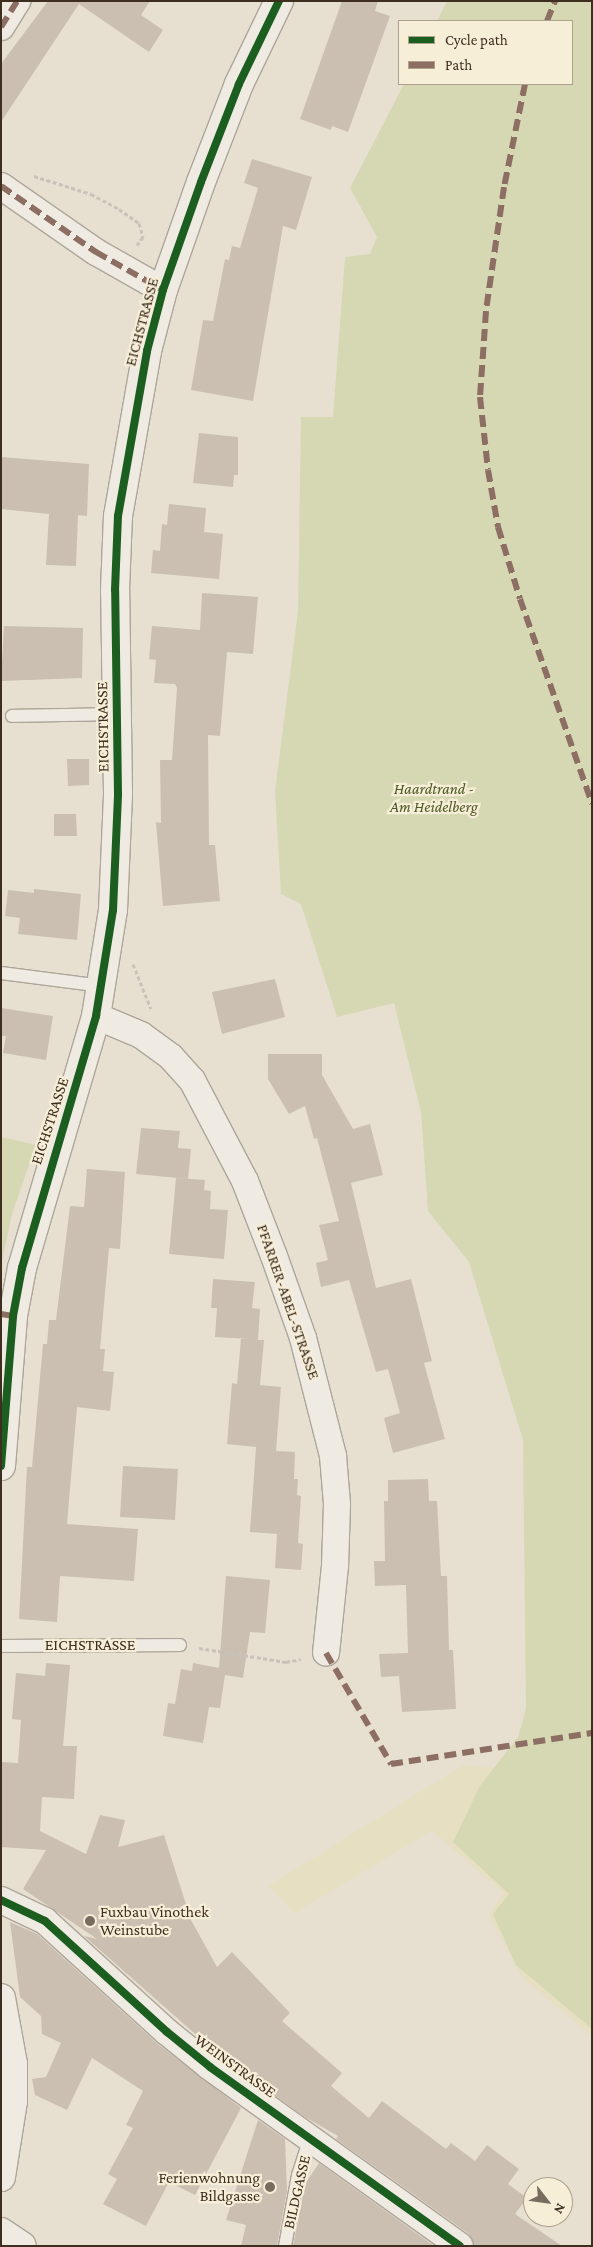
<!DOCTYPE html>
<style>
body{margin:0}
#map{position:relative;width:593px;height:2247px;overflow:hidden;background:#e7e0d1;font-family:"Crimson Pro",serif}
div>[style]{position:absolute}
.farmland>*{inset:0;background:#e6dfc2}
.green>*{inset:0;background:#d6d7b3}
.building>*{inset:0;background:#cbbfb2}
.path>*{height:3px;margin-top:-1.5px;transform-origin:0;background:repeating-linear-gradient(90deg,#c8c2b9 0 4px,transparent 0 6.5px)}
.roads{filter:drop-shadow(1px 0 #ada599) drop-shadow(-1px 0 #ada599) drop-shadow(0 1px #ada599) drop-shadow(0 -1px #ada599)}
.lane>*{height:12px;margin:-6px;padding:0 6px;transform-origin:6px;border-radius:6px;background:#efebe3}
.street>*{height:26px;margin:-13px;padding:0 13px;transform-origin:13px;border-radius:13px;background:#efebe3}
.secondary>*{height:28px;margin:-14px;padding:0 14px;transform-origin:14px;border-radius:14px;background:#efebe3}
.quiet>*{height:6px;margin-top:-3px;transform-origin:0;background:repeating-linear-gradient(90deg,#8d6e63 0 12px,transparent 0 18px)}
.cycleway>*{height:8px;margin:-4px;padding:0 4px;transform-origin:4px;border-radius:4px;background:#1b5e20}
.dots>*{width:14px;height:14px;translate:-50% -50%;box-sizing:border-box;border:2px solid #f7eed8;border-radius:50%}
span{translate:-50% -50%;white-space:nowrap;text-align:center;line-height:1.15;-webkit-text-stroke:4.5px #f7eed8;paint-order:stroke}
.street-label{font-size:16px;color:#3d2e20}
.park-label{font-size:16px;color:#4d5a26;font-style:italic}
.poi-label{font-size:16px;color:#3d2e20}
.left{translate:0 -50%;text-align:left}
.right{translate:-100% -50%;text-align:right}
.frame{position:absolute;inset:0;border:2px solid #3d2e20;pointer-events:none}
.legend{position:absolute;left:398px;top:20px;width:175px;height:65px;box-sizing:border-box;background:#f7eed8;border:1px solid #ada18e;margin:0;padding:6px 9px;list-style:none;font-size:15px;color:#3d2e20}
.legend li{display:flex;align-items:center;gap:10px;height:25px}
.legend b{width:25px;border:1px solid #ada18e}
.north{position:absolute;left:523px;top:2177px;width:50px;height:50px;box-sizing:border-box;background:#f7eed8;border:1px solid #ada18e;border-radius:50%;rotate:120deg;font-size:14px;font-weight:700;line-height:20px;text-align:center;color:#3d2e20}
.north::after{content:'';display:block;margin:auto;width:18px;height:22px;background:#786c5e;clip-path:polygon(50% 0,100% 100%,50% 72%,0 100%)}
</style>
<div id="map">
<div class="farmland">
<i style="clip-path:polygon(463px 1765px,571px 1776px,592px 1792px,592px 2037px,521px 1976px,488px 1915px,504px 1893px,432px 1831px,295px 1913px,268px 1886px)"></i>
</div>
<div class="green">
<i style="clip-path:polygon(447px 1px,592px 1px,592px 2029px,516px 1965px,493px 1914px,509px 1894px,453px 1842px,480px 1786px,518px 1737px,526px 1709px,523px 1440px,469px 1262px,428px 1211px,421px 1112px,394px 1003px,337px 1017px,301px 904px,281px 894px,275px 791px,298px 611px,301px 417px,333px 417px,345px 257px,370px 254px,377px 237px,350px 188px,404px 84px,572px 84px,572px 21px,437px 21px)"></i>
<i style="clip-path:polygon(1px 1137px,36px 1145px,12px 1214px,1px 1265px)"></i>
</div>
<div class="building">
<i style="clip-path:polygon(48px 1px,150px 1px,141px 15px,163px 30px,149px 52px,79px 4px,1px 122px,1px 64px)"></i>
<i style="clip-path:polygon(342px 1px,378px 1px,375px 11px,390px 16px,348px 132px,332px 126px,331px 130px,300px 119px)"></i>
<i style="clip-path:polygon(252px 159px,312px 177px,296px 230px,283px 226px,253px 401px,191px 390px,203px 320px,213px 321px,225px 259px,229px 260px,232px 246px,240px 248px,258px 188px,244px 183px)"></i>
<i style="clip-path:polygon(199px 433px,238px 437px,238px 475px,234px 475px,233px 487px,193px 483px)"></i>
<i style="clip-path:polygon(1px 457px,89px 464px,87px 516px,78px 515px,76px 566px,46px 565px,49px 514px,1px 509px)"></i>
<i style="clip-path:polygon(169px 504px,206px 508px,204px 532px,223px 534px,219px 579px,151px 573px,153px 550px,160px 551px,162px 524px,167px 525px)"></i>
<i style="clip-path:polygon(202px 593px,258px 597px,253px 654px,227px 652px,220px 736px,208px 735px,209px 845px,215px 845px,220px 901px,163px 906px,156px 822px,161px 823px,160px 760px,172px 760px,177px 688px,175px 684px,154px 683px,156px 660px,149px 659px,152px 626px,200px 630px)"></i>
<i style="clip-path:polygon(4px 626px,83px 628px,82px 678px,1px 681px)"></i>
<i style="clip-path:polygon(67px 759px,89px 759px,89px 785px,68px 786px)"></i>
<i style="clip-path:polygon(54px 814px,76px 814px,77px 836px,54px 836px)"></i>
<i style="clip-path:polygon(34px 889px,81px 894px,77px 940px,18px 934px,20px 918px,5px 916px,8px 890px,34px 893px)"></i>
<i style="clip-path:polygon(275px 979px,285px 1017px,222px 1034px,212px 992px)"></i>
<i style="clip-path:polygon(1px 1008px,53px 1016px,46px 1060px,3px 1053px,6px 1036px,1px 1036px)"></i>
<i style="clip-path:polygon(268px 1054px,322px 1054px,322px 1075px,353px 1129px,370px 1124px,383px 1175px,351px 1183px,376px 1288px,411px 1279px,432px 1361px,424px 1363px,445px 1439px,393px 1453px,384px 1418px,400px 1413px,388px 1369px,376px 1372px,349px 1280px,321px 1287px,316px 1263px,328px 1260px,319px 1225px,339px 1221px,317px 1138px,314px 1139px,305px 1106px,289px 1114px,268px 1079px)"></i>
<i style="clip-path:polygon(141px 1128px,180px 1131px,178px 1148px,191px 1149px,188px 1179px,136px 1174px)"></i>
<i style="clip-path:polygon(87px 1169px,125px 1172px,120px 1249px,109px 1248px,100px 1349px,105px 1349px,103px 1371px,114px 1372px,110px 1411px,77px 1407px,67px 1524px,138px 1529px,134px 1581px,60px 1576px,57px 1622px,19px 1619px,27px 1467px,32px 1467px,43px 1344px,47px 1344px,49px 1320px,56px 1320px,70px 1206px,84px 1207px)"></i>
<i style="clip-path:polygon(176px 1178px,205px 1180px,204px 1190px,211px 1191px,210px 1209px,228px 1210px,224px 1259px,169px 1254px)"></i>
<i style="clip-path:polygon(213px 1279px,255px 1282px,252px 1308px,260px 1309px,258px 1340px,264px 1340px,260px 1385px,281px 1387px,276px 1451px,295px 1452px,294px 1479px,298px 1479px,297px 1495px,301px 1496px,298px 1543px,303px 1544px,301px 1570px,275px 1568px,277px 1534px,250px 1532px,256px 1447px,227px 1444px,232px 1383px,237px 1384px,241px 1339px,249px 1339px,215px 1337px,217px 1308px,211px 1308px)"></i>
<i style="clip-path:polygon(123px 1466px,178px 1469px,175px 1520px,120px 1517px)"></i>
<i style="clip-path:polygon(428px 1479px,429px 1501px,437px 1501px,441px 1576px,447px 1576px,449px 1650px,453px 1650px,456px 1709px,402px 1712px,399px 1676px,381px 1677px,379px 1654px,408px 1653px,406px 1585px,375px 1586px,374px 1561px,385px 1561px,384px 1501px,388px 1501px,388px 1480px)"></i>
<i style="clip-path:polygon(226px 1576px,270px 1580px,265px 1633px,250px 1632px,243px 1678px,225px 1675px,220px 1708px,209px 1707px,203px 1743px,163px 1736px,168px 1703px,175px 1704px,181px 1669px,192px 1671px,193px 1663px,219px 1668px)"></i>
<i style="clip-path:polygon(46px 1663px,70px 1665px,63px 1746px,77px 1746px,74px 1799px,42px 1797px,40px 1831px,86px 1854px,100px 1815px,125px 1820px,118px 1847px,164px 1835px,191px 1920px,217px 1967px,232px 1952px,290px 2013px,282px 2021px,342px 2073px,331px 2086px,369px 2118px,382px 2101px,446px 2149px,451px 2143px,475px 2161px,487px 2145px,519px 2169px,508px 2184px,527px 2198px,515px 2214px,562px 2246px,475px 2246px,469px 2234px,336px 2139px,338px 2136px,305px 2117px,219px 2055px,84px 1936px,97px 1939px,23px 1889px,46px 1850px,1px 1847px,1px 1762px,18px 1763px,21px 1720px,12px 1719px,16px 1673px,45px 1676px)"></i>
<i style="clip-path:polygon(10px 1922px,37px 1934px,158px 2044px,241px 2108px,195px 2195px,169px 2182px,146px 2226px,103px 2204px,117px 2179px,108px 2174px,133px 2128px,126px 2125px,143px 2091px,92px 2058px,67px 2110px,35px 2095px,32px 2079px,46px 2077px,61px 2043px,42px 2034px,41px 2016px,20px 1997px)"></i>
<i style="clip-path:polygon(258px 2120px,285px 2139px,287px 2191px,277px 2246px,241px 2246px,246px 2225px,226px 2220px)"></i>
<i style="clip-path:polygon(319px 2163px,434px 2246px,293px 2246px,305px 2184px)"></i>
</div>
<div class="path">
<i style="left:34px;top:176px;width:60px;rotate:17.5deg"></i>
<i style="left:91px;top:194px;width:32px;rotate:28deg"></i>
<i style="left:119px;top:209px;width:24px;rotate:35deg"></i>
<i style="left:139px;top:223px;width:15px;rotate:74deg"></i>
<i style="left:143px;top:237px;width:10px;rotate:127deg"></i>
<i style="left:133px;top:964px;width:48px;rotate:68.2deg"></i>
<i style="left:199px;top:1648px;width:88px;rotate:9.1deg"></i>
<i style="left:286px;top:1662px;width:15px;rotate:-11deg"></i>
</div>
<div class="roads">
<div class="lane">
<i style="left:12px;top:716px;width:104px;rotate:-1.1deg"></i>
<i style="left:1px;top:973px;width:102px;rotate:7.3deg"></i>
<i style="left:1px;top:1646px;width:179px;rotate:-0.3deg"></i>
<i style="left:285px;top:2246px;width:72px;rotate:-79.6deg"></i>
<i style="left:298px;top:2175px;width:39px;rotate:-72deg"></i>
</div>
<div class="street">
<i style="left:1px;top:27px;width:31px;rotate:-58deg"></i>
<i style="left:1px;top:186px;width:116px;rotate:34.8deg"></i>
<i style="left:96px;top:252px;width:77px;rotate:29.6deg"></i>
<i style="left:96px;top:1016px;width:49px;rotate:22.9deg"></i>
<i style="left:141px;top:1035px;width:37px;rotate:36deg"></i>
<i style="left:171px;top:1057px;width:31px;rotate:48deg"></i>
<i style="left:192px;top:1080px;width:114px;rotate:62.3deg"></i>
<i style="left:245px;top:1181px;width:80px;rotate:68.9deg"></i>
<i style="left:274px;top:1256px;width:87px;rotate:70.5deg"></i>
<i style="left:303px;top:1338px;width:122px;rotate:75.7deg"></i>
<i style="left:333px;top:1456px;width:48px;rotate:85.2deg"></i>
<i style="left:337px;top:1504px;width:62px;rotate:91.8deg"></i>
<i style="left:335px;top:1566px;width:87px;rotate:95.9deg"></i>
<i style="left:1px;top:1900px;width:49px;rotate:25.5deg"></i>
<i style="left:45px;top:1921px;width:165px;rotate:42.3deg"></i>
<i style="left:167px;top:2032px;width:55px;rotate:39.1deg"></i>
<i style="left:210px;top:2067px;width:307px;rotate:35.6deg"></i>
</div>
<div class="secondary">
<i style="left:1px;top:1466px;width:150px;rotate:-85.4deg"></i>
<i style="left:13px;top:1316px;width:49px;rotate:-79.4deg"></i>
<i style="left:22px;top:1268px;width:263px;rotate:-73.6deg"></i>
<i style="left:96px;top:1016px;width:107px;rotate:-80.9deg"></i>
<i style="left:113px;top:910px;width:116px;rotate:-87.5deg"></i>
<i style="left:118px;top:794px;width:204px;rotate:-90.8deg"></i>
<i style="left:115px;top:590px;width:74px;rotate:-87.7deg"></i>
<i style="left:118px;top:516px;width:168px;rotate:-80deg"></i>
<i style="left:147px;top:351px;width:63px;rotate:-75.3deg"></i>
<i style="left:163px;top:290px;width:114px;rotate:-70.6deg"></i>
<i style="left:201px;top:182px;width:105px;rotate:-68.8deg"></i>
<i style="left:239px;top:84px;width:92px;rotate:-64.3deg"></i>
<i style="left:1px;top:1998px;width:67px;rotate:79.7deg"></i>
<i style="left:13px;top:2064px;width:37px;rotate:90deg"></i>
<i style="left:13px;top:2101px;width:77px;rotate:99deg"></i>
<i style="left:1px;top:2232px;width:25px;rotate:34deg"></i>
</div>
</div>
<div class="quiet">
<i style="left:547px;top:21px;width:22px;rotate:-68deg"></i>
<i style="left:1px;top:27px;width:31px;rotate:-58deg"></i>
<i style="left:525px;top:84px;width:105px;rotate:101.5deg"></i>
<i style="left:504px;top:187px;width:125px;rotate:98.3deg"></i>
<i style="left:486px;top:311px;width:86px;rotate:94deg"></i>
<i style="left:480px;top:397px;width:73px;rotate:83.7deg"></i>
<i style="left:488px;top:470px;width:58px;rotate:80deg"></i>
<i style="left:498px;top:527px;width:75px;rotate:73deg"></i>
<i style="left:520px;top:599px;width:217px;rotate:70.6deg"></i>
<i style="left:1px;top:186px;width:116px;rotate:34.8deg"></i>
<i style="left:96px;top:252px;width:77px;rotate:29.6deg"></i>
<i style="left:1px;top:1314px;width:12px;rotate:9deg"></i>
<i style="left:326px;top:1653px;width:129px;rotate:59.6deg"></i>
<i style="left:391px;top:1764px;width:203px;rotate:-8.8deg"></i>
</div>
<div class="cycleway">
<i style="left:1px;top:1466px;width:150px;rotate:-85.4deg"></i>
<i style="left:13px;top:1316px;width:49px;rotate:-79.4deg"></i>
<i style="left:22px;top:1268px;width:263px;rotate:-73.6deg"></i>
<i style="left:96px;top:1016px;width:107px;rotate:-80.9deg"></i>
<i style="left:113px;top:910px;width:116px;rotate:-87.5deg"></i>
<i style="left:118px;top:794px;width:204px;rotate:-90.8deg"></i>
<i style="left:115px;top:590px;width:74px;rotate:-87.7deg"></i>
<i style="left:118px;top:516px;width:168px;rotate:-80deg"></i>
<i style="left:147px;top:351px;width:63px;rotate:-75.3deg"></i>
<i style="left:163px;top:290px;width:114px;rotate:-70.6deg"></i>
<i style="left:201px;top:182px;width:105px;rotate:-68.8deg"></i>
<i style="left:239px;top:84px;width:92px;rotate:-64.3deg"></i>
<i style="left:1px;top:1900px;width:49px;rotate:25.5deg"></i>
<i style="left:45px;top:1921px;width:165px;rotate:42.3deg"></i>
<i style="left:167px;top:2032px;width:55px;rotate:39.1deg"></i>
<i style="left:210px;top:2067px;width:307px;rotate:35.6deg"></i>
</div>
<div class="dots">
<i style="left:90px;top:1921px;background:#786c5e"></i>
<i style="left:270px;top:2187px;background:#786c5e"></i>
</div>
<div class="street-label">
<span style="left:142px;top:322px;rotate:-75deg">EICHSTRASSE</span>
<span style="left:103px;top:727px;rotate:-91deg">EICHSTRASSE</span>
<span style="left:50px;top:1121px;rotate:-72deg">EICHSTRASSE</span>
<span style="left:288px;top:1302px;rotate:71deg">PFARRER-ABEL-STRASSE</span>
<span style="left:90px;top:1645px">EICHSTRASSE</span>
<span style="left:235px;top:2066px;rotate:36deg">WEINSTRASSE</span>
<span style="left:297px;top:2192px;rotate:-77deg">BILDGASSE</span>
</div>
<div class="park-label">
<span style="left:434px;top:798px">Haardtrand -<br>Am Heidelberg</span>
</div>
<div class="poi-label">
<span class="left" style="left:100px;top:1921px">Fuxbau Vinothek<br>Weinstube</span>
<span class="right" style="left:260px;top:2187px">Ferienwohnung<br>Bildgasse</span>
</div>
<div class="frame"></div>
<ul class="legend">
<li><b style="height:6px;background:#1b5e20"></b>Cycle path</li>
<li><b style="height:6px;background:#8d6e63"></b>Path</li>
</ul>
<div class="north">N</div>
</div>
